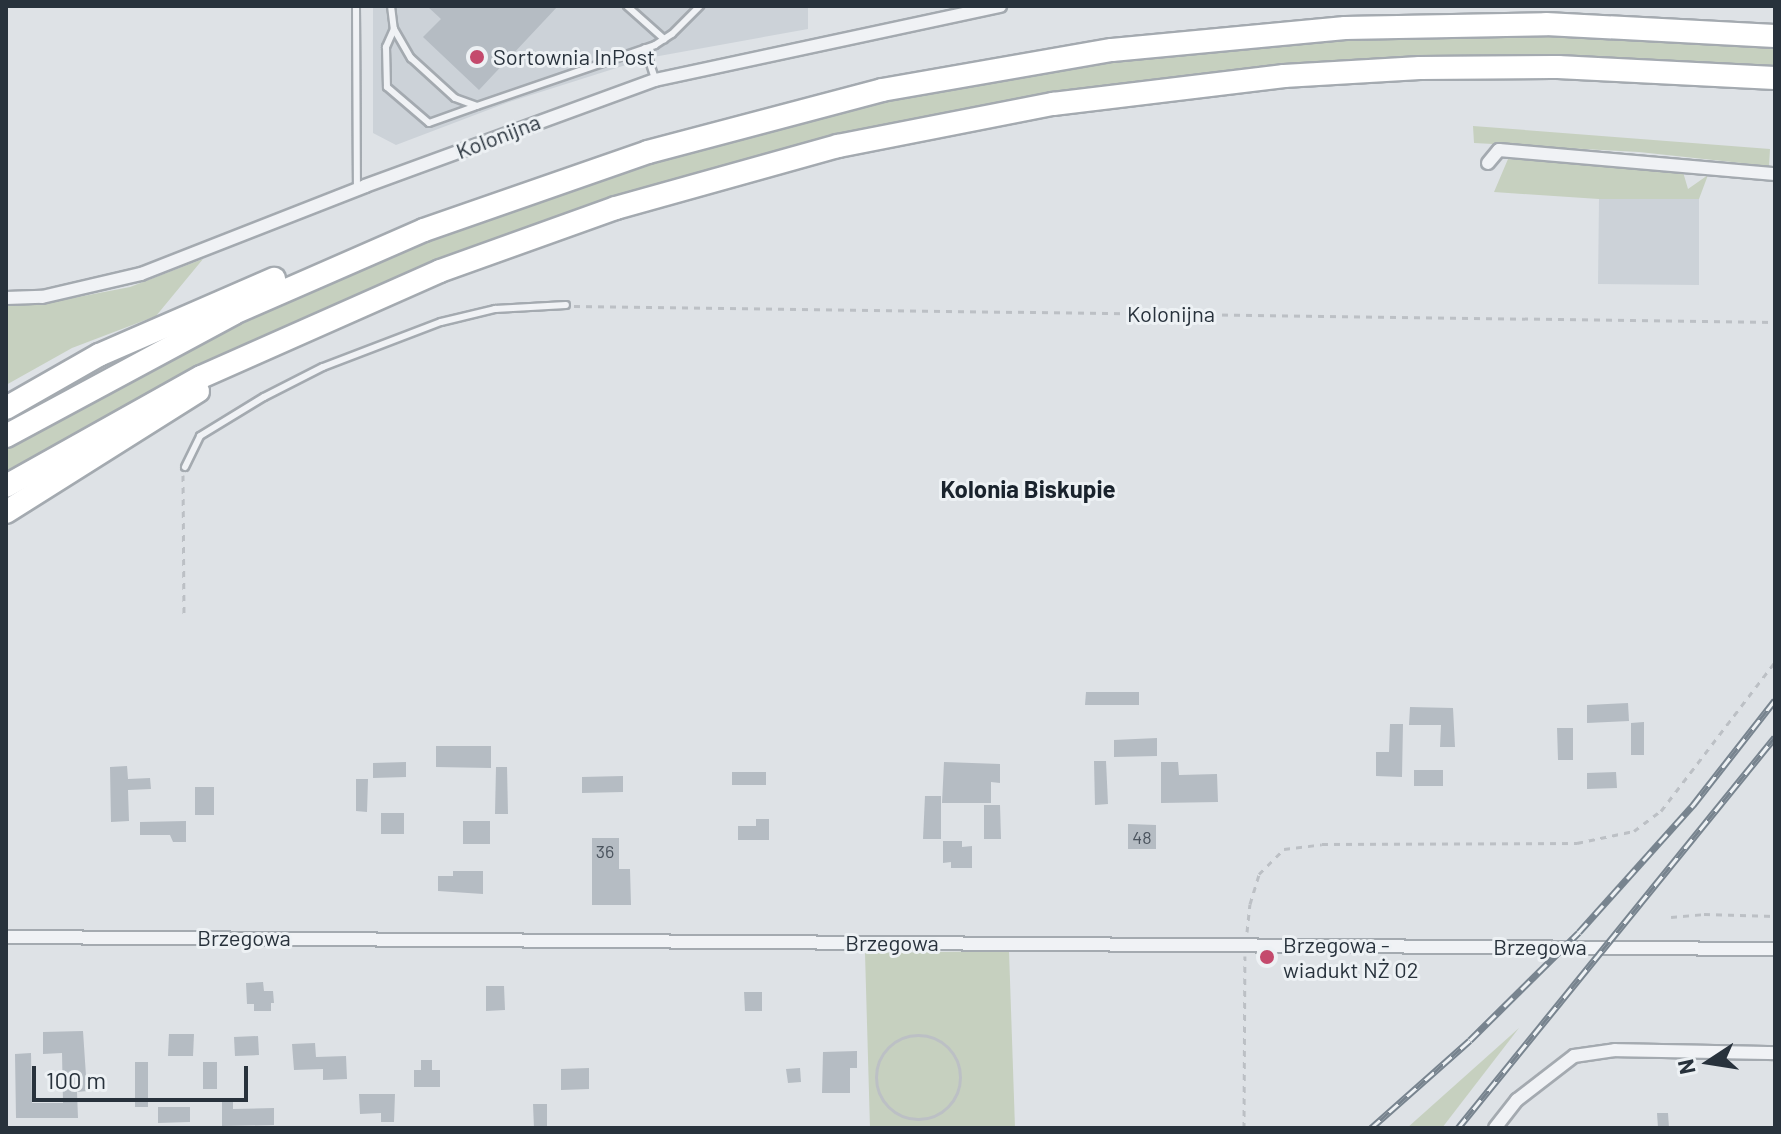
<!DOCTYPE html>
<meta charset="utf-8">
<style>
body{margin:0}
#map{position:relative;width:1781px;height:1134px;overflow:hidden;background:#dee2e6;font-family:Barlow,sans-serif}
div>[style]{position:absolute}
.built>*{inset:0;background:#ccd2d8}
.green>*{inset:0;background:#c6d0bf}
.building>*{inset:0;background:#b5bcc3}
.path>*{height:3px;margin-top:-1.5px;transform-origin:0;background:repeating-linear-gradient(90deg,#bcc0c5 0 6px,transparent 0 12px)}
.path>.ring{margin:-1.5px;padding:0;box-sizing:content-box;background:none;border:3px solid #bcc0c5;border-radius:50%}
.roads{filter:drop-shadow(2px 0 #a4aab0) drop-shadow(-2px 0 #a4aab0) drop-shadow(0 2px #a4aab0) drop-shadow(0 -2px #a4aab0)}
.lane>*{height:6px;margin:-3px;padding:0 3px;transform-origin:3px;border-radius:3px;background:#f0f2f5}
.street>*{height:12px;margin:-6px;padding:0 6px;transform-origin:6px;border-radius:6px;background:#f0f2f5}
.highway>*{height:22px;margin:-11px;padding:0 11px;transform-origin:11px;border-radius:11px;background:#fff}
.rail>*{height:7px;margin-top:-3.5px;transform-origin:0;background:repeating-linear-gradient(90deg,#edf1f4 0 12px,#78848f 0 24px);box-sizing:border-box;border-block:2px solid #78848f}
.dots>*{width:22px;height:22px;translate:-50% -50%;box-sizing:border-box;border:4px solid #edf1f4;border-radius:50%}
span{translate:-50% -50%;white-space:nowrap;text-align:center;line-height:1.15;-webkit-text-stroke:6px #edf1f4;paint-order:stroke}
.number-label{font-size:18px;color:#4b545e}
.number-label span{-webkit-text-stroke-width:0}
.poi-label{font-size:22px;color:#28323c}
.left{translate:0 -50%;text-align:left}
.street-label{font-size:22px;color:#28323c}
.neighbourhood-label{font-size:24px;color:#1a232d;font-weight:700}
.frame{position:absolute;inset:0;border:8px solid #28323c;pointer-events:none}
.north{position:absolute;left:1669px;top:1022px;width:80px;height:80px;-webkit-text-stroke:6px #edf1f4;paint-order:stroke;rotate:258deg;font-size:22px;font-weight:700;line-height:32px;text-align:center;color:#28323c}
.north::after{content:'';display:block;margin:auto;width:28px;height:36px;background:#28323c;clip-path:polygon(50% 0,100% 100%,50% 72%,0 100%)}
.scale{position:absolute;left:32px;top:1066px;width:216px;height:36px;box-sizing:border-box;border:4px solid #28323c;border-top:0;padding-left:10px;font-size:24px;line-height:28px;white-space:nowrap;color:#28323c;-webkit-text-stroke:6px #edf1f4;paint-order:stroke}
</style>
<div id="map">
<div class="built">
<i style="clip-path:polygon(373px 6px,808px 6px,808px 29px,648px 58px,509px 102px,396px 145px,373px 133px)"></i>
<i style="clip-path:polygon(1599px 199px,1699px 199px,1699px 285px,1598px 284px)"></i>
</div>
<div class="green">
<i style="clip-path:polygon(1578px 33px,1775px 46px,1775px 70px,1663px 61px,1530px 58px,1237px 71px,1020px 101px,887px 126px,696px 174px,474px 248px,251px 344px,115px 413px,6px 476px,6px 444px,278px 302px,419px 241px,636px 165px,915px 92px,1162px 53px,1289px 39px)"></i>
<i style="clip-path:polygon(1473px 126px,1770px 149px,1769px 166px,1639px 152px,1474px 143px)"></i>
<i style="clip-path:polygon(1508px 159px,1683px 172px,1688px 189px,1708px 175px,1699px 199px,1599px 199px,1494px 192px)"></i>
<i style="clip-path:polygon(203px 259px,156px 316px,72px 348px,6px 385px,6px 303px,42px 304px,130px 287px)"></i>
<i style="clip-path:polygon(1009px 951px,1015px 1128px,870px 1128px,865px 953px)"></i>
<i style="clip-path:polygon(1519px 1028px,1442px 1128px,1407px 1128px)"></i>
</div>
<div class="building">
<i style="clip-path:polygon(427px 6px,558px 6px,479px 90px,423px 37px,441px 19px)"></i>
<i style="clip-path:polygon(1086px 692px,1139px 692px,1139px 705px,1085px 705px)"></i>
<i style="clip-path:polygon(1628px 703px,1629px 721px,1587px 723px,1587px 705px)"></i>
<i style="clip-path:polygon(1410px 707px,1453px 708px,1455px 747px,1440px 747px,1441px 725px,1409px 725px)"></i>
<i style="clip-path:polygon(1644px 722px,1644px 755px,1631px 755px,1631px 723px)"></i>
<i style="clip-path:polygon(1390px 724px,1403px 724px,1402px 777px,1376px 776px,1376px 752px,1389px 752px)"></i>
<i style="clip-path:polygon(1557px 728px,1573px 728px,1573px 760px,1558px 760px)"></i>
<i style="clip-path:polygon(1157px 738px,1157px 756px,1114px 757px,1114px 740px)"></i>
<i style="clip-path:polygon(436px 746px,491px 746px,491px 768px,436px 767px)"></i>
<i style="clip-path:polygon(1094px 761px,1106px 761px,1108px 804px,1095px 805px)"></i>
<i style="clip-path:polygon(406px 762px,406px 777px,373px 778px,373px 763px)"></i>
<i style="clip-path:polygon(944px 762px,1000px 764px,1000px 783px,991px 782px,991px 803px,942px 803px)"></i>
<i style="clip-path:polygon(1161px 762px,1178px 762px,1179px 775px,1217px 774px,1218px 802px,1161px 803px)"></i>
<i style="clip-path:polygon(127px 766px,128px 779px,150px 778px,151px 789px,128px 790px,129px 821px,111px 822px,110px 767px)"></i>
<i style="clip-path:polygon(496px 767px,507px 767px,508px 814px,495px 814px)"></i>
<i style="clip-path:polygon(1414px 770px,1443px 770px,1443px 786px,1414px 786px)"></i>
<i style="clip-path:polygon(732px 772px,766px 772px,766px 785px,732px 785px)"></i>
<i style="clip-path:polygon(1616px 772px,1617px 788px,1587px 789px,1587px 773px)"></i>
<i style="clip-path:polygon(623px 776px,623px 792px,582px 793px,582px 777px)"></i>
<i style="clip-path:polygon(356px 779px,368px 779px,367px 812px,356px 811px)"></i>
<i style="clip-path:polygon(195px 787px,214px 787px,214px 815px,195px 815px)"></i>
<i style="clip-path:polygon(925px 796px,941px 796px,941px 839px,923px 839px)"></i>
<i style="clip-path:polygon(984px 805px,1000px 805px,1001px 839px,984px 839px)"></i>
<i style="clip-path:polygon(381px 813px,404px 813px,404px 834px,381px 834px)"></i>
<i style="clip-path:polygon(756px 819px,769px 819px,769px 840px,738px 840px,738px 826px,756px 826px)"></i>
<i style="clip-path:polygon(186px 821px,186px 842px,173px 842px,170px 835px,140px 835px,140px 822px)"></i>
<i style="clip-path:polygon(463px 821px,490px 821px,490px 844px,463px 844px)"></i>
<i style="clip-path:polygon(1128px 824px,1156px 825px,1156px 849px,1128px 849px)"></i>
<i style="clip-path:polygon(592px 838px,619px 838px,619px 869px,630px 869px,631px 905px,592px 905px)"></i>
<i style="clip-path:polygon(943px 841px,962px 841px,962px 847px,972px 846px,972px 868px,951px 868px,951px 862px,943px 863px)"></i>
<i style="clip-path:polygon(453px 871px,483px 871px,483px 894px,438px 891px,438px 876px,453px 876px)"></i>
<i style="clip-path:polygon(263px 982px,264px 991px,273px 991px,274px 1003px,271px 1003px,271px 1011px,254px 1011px,254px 1004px,247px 1004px,246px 983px)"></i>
<i style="clip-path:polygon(486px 986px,504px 986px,505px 1010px,486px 1011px)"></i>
<i style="clip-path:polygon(744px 992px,762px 992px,762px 1011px,745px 1011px)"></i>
<i style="clip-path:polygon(83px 1031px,87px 1091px,77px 1092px,78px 1118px,16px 1118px,15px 1054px,31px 1053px,32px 1103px,63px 1103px,62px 1053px,43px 1054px,43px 1032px)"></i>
<i style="clip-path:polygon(169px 1034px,194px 1034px,193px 1056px,168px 1056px)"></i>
<i style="clip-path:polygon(258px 1036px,259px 1055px,235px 1056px,234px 1037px)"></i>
<i style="clip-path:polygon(315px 1043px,316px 1057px,346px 1056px,347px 1079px,323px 1080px,323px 1069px,294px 1070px,292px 1044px)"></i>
<i style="clip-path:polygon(857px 1051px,857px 1068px,850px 1068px,850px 1093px,822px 1093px,823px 1052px)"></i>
<i style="clip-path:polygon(421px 1060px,432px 1060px,432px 1070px,440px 1070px,440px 1087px,414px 1087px,414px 1070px,421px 1070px)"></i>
<i style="clip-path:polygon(135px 1062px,148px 1062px,148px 1107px,135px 1107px)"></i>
<i style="clip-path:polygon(203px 1062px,217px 1062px,217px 1089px,203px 1089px)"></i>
<i style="clip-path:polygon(589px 1068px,589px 1089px,561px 1090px,561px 1069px)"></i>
<i style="clip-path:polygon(800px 1068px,801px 1082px,788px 1083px,786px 1069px)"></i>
<i style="clip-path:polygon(359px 1094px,395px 1094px,394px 1122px,381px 1122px,381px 1113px,360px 1114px)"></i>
<i style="clip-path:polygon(222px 1098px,233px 1098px,233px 1109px,274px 1108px,274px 1125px,222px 1126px)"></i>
<i style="clip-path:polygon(533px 1104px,547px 1104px,547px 1128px,534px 1128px)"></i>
<i style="clip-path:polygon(158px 1107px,190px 1107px,190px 1122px,158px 1123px)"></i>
<i style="clip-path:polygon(1657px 1113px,1668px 1113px,1669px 1128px,1658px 1128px)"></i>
</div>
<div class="path">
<i style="left:574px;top:306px;width:1201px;rotate:0.76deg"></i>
<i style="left:183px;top:475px;width:141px;rotate:89.6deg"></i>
<i style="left:1671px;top:917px;width:33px;rotate:-5deg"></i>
<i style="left:1704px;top:914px;width:71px;rotate:1.6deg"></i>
<i style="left:1247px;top:932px;width:28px;rotate:-84deg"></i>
<i style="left:1250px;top:904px;width:31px;rotate:-73deg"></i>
<i style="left:1259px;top:874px;width:35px;rotate:-45deg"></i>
<i style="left:1284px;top:849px;width:38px;rotate:-7deg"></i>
<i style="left:1322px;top:844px;width:255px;rotate:-0.2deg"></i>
<i style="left:1577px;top:843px;width:58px;rotate:-11.9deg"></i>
<i style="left:1634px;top:831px;width:34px;rotate:-37deg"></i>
<i style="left:1661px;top:811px;width:188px;rotate:-52.6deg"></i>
<i class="ring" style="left:876px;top:1035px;width:81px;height:81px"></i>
<i style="left:1244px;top:1128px;width:172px;rotate:-89.7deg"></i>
</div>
<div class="roads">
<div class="lane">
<i style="left:356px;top:6px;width:183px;rotate:89.7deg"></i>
<i style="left:391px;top:6px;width:23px;rotate:83deg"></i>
<i style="left:394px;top:29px;width:34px;rotate:60deg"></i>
<i style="left:411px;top:58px;width:59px;rotate:42.3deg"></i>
<i style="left:455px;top:98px;width:23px;rotate:20deg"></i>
<i style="left:477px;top:106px;width:188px;rotate:-18.9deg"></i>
<i style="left:655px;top:45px;width:20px;rotate:-33deg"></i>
<i style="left:672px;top:34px;width:40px;rotate:-45deg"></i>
<i style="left:627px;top:6px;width:50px;rotate:41.7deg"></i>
<i style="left:394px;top:29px;width:20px;rotate:114deg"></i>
<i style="left:386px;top:47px;width:40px;rotate:88.6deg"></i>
<i style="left:387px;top:87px;width:55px;rotate:40.6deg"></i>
<i style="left:429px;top:123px;width:48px;rotate:-19.6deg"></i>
<i style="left:645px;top:48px;width:33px;rotate:72deg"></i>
<i style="left:185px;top:467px;width:34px;rotate:-64deg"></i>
<i style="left:200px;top:436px;width:75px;rotate:-31.4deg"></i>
<i style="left:264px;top:397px;width:66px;rotate:-27deg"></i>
<i style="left:323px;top:367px;width:126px;rotate:-20.9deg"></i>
<i style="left:441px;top:322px;width:56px;rotate:-13.5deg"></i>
<i style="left:495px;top:309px;width:71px;rotate:-3.2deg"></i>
</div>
<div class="street">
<i style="left:1488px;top:163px;width:17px;rotate:-50deg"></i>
<i style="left:1499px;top:150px;width:277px;rotate:5deg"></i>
<i style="left:6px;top:298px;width:36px;rotate:-2deg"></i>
<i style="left:42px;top:297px;width:102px;rotate:-13.1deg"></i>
<i style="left:141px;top:274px;width:241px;rotate:-21.4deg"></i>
<i style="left:365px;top:186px;width:309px;rotate:-20.1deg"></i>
<i style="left:655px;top:80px;width:353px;rotate:-12.1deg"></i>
<i style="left:8px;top:937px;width:1767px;rotate:0.39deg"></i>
<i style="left:1495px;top:1128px;width:36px;rotate:-52deg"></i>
<i style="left:1517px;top:1100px;width:72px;rotate:-37.7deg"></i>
<i style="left:1574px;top:1056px;width:41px;rotate:-8.3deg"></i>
<i style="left:1615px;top:1050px;width:160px;rotate:1.1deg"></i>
</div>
<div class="highway">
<i style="left:6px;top:408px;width:107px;rotate:-29.7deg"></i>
<i style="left:99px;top:355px;width:191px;rotate:-23.5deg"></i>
<i style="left:6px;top:436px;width:259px;rotate:-28.3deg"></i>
<i style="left:234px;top:313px;width:207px;rotate:-23.6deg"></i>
<i style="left:424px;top:230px;width:237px;rotate:-19.2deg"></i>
<i style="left:648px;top:152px;width:242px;rotate:-14.8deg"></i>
<i style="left:882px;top:90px;width:233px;rotate:-9.9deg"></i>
<i style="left:1112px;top:50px;width:234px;rotate:-5.4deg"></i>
<i style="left:1345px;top:28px;width:201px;rotate:-1.1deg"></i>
<i style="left:1546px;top:24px;width:229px;rotate:3deg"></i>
<i style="left:6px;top:486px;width:223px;rotate:-29.2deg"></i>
<i style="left:201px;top:377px;width:261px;rotate:-23.9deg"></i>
<i style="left:440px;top:271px;width:187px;rotate:-19.7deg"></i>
<i style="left:616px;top:208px;width:230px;rotate:-15.6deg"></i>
<i style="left:838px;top:146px;width:219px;rotate:-11.1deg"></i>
<i style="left:1053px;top:104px;width:233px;rotate:-6.9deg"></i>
<i style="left:1284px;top:76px;width:136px;rotate:-3.4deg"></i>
<i style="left:1420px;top:68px;width:138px;rotate:-0.4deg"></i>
<i style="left:1558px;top:67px;width:217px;rotate:2.9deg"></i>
<i style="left:6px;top:512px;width:227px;rotate:-32.2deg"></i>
</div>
</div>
<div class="rail">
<i style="left:1371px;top:1128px;width:132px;rotate:-41.6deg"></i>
<i style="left:1470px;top:1040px;width:153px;rotate:-44.7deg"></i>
<i style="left:1579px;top:932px;width:171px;rotate:-48.1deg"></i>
<i style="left:1693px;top:805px;width:133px;rotate:-52deg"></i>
<i style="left:1458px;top:1128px;width:503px;rotate:-50.97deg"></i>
</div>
<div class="dots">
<i style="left:477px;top:57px;background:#c44a6d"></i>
<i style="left:1267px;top:957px;background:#c44a6d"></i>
</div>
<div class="number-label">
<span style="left:1142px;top:837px">48</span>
<span style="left:605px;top:851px">36</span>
</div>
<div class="poi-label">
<span class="left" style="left:493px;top:57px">Sortownia InPost</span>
<span class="left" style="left:1283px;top:957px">Brzegowa -<br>wiadukt NŻ 02</span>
</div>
<div class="street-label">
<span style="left:498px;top:136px;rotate:-21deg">Kolonijna</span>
<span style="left:1171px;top:314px">Kolonijna</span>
<span style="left:244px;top:938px">Brzegowa</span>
<span style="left:892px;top:943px">Brzegowa</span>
<span style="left:1540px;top:947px">Brzegowa</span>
</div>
<div class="neighbourhood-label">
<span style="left:1028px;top:489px">Kolonia Biskupie</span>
</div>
<div class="frame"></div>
<div class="north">N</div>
<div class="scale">100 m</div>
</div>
